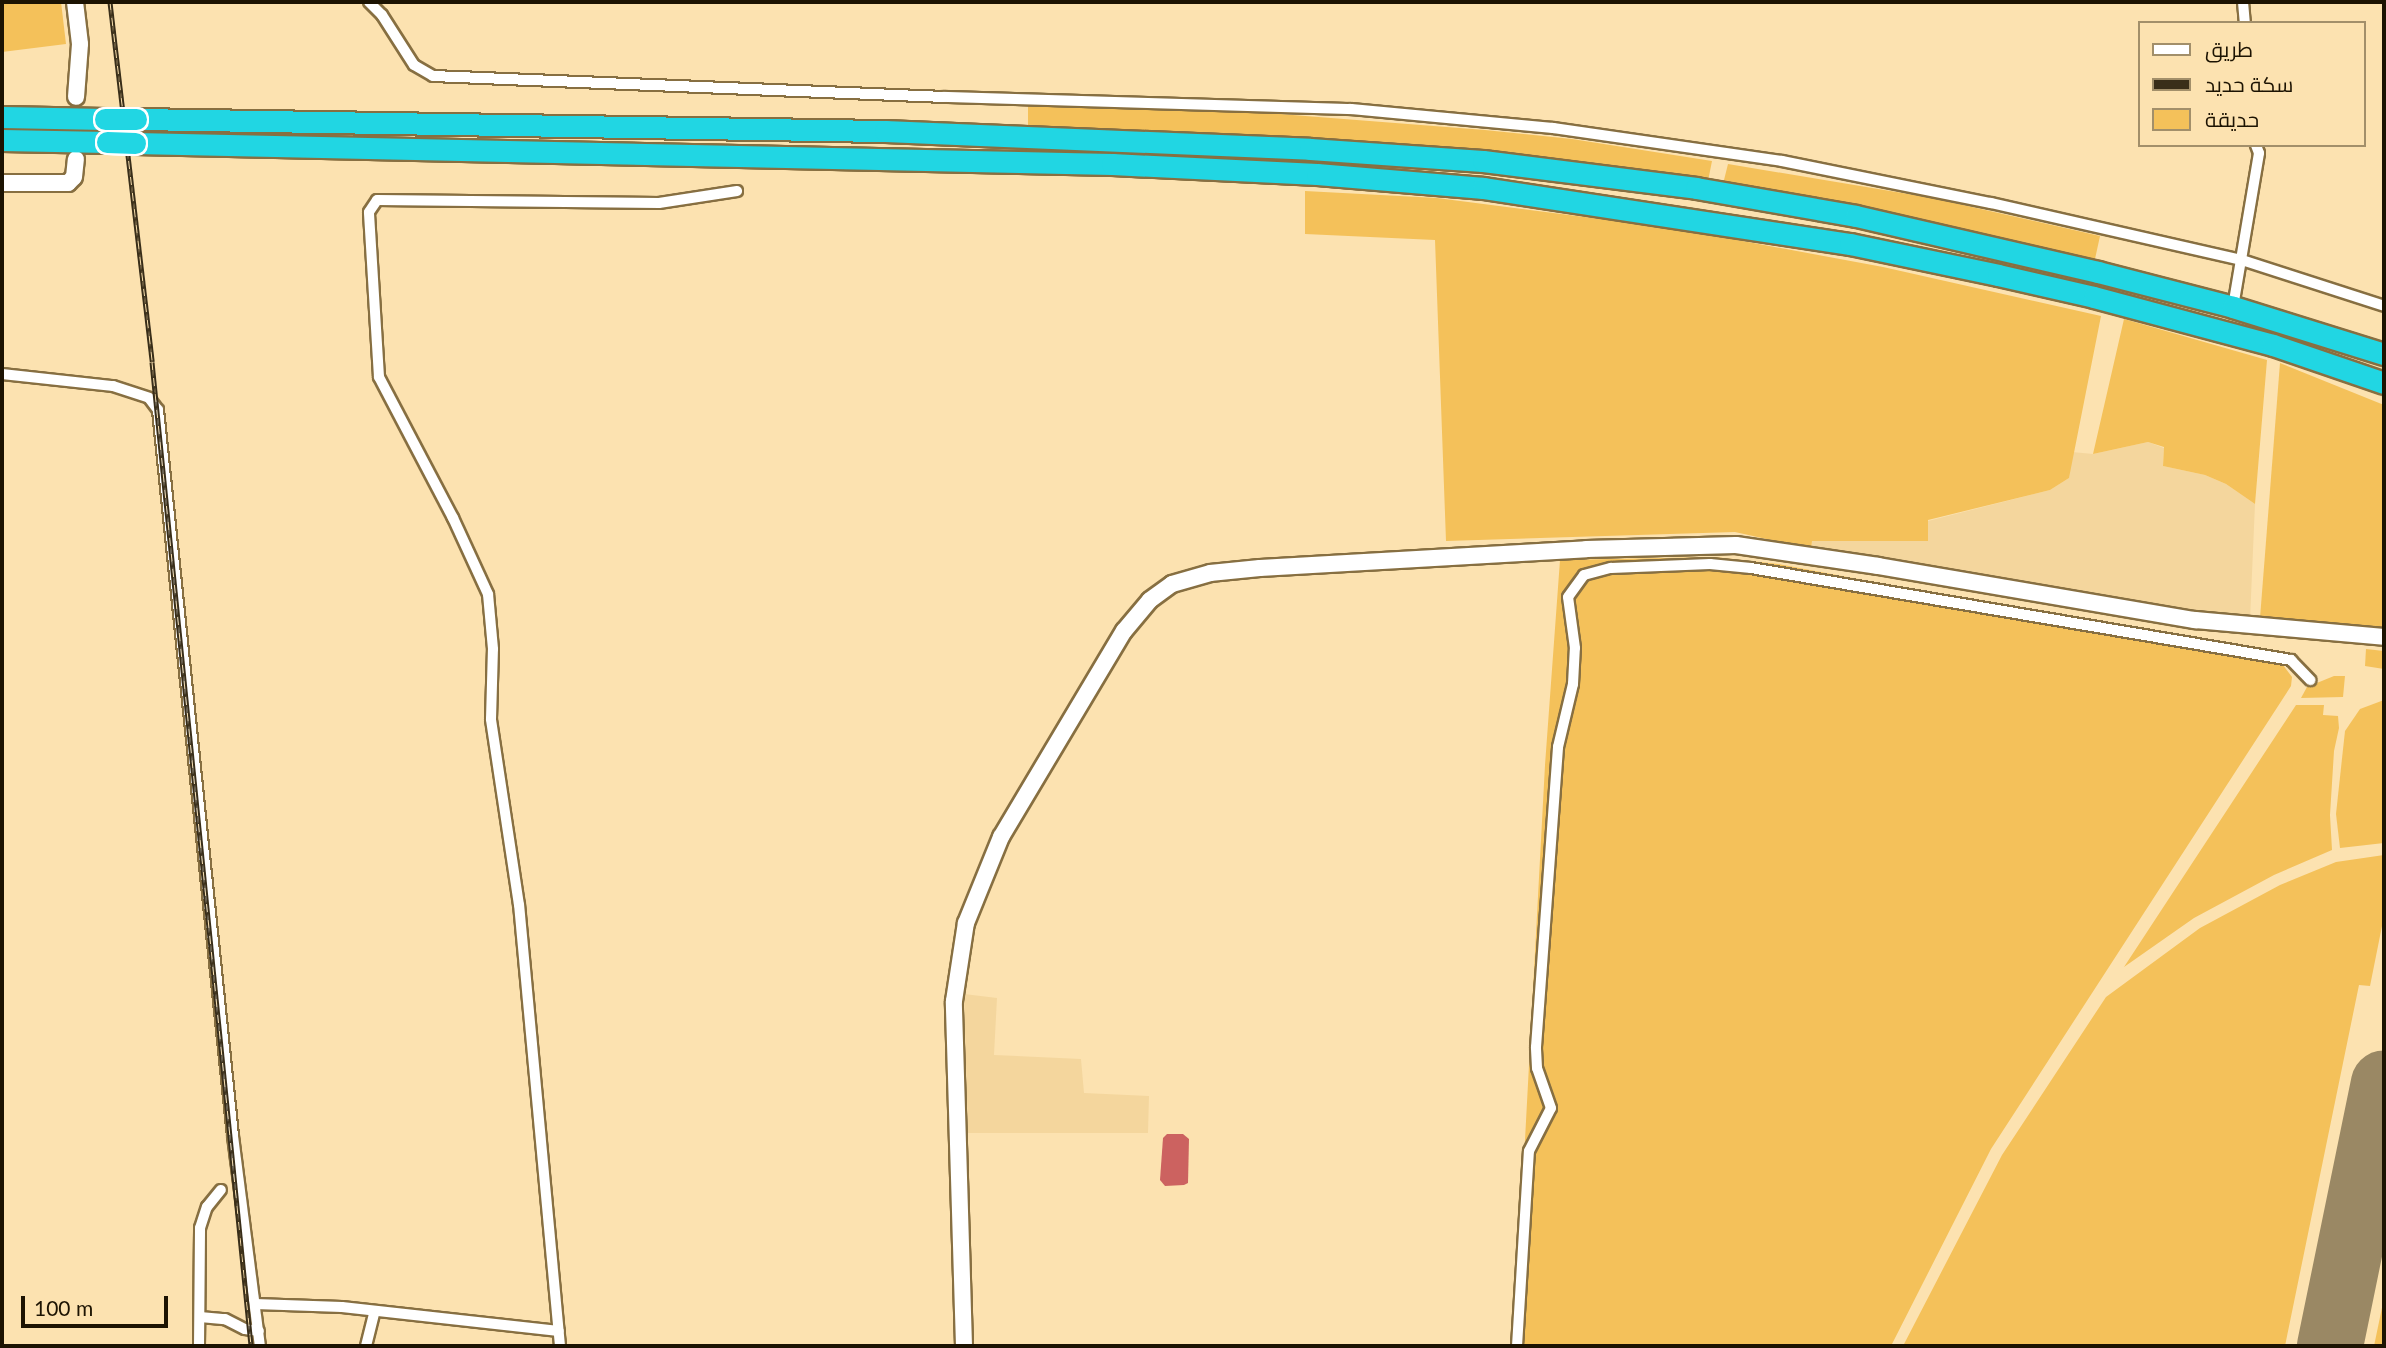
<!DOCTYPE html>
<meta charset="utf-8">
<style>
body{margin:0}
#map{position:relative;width:2386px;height:1348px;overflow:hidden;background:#fce2b0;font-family:Lato,Cairo,sans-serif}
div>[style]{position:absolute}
.built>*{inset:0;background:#f4d69d}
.green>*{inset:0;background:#f4c15a}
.water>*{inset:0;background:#cc6260}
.runway>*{height:66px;margin:-33px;padding:0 33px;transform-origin:33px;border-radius:33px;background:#9a8864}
.roads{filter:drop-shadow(2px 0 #876f41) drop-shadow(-2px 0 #876f41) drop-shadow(0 2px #876f41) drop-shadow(0 -2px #876f41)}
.street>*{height:10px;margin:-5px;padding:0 5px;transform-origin:5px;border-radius:5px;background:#fff}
.secondary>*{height:16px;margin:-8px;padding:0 8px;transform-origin:8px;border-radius:8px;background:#fff}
.highway>*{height:21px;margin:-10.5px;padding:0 10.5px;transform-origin:10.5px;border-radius:10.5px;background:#21d6e3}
.rail>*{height:5px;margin-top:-2.5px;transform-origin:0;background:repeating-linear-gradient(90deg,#fce2b0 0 8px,#392e19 0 16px);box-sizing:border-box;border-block:2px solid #392e19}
.bridges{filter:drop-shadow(2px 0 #fff) drop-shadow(-2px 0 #fff) drop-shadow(0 2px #fff) drop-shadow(0 -2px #fff)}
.highway-bridge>*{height:21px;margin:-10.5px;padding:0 10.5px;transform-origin:10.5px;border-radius:10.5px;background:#21d6e3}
span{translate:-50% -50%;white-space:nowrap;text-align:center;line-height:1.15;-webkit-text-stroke:5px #fce2b0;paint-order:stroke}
.frame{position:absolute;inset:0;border:4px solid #1c1302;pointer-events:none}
.legend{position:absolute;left:2138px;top:21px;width:228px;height:126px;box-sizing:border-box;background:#fce2b0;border:2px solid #a28f6a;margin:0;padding:9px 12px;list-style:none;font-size:21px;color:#1c1302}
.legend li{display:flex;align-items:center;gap:14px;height:35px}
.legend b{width:35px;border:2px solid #a28f6a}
.scale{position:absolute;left:21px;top:1296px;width:147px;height:32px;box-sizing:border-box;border:4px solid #1c1302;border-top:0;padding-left:9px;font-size:21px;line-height:24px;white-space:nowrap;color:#1c1302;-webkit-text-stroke:5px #fce2b0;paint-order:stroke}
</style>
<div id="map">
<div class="built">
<i style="clip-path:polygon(2148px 442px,2164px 448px,2163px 466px,2205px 475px,2226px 484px,2255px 504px,2250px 620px,2216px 619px,1811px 549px,1812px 541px,1927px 541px,1928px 521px,2050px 490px,2069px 478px,2072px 452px,2093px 454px)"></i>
<i style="clip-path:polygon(964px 994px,997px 998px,994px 1055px,1081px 1059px,1084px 1093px,1149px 1096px,1148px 1133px,968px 1133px)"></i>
</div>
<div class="green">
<i style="clip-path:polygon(2px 2px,61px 2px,66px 44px,2px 52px)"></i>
<i style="clip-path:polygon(1028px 106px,1242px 111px,1485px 130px,1572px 139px,1712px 161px,1708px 181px,1375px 143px,1028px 126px)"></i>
<i style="clip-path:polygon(1728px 164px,1932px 198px,2100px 236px,2095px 259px,1723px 184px)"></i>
<i style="clip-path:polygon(1305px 191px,1437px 198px,1678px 229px,1883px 267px,2101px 316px,2069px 478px,2050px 490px,1928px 520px,1928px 541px,1812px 541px,1811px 549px,1735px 532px,1446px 541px,1435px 240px,1305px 234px)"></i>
<i style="clip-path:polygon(2124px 319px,2267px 360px,2255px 504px,2226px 484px,2205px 475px,2163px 466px,2164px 447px,2148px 442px,2093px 454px)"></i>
<i style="clip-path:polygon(2280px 363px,2384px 405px,2384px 632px,2260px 618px)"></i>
<i style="clip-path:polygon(1715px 557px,1778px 564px,2103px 625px,2283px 665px,2292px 677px,2291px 686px,1991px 1149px,1891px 1346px,1514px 1346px,1545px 765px,1560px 560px)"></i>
<i style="clip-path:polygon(2366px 649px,2384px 651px,2384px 669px,2365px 666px)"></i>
<i style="clip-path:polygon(2334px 676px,2345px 676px,2343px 697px,2301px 698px,2307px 687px)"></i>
<i style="clip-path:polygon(2384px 700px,2384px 843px,2340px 848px,2336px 814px,2345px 731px,2360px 709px)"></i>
<i style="clip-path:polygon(2296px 705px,2324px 705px,2323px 715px,2338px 716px,2339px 728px,2334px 751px,2330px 815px,2332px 850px,2274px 875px,2194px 918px,2124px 967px)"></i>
<i style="clip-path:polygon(2384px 855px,2384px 916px,2370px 986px,2359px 985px,2285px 1346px,1903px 1346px,2002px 1155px,2106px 997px,2200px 928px,2280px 885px,2336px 862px)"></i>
<i style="clip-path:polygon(2384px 1298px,2384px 1346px,2374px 1346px)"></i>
</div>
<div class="water">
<i style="clip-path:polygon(1167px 1134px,1183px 1134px,1189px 1139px,1188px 1183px,1184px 1185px,1165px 1186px,1160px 1180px,1163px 1138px)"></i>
</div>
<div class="runway">
<i style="left:2330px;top:1346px;width:268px;rotate:-78.4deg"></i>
</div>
<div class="roads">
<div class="street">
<i style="left:369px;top:2px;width:18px;rotate:45deg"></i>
<i style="left:382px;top:15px;width:59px;rotate:57.4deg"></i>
<i style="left:414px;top:65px;width:22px;rotate:30deg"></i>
<i style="left:433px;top:76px;width:512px;rotate:2.35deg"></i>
<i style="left:945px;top:97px;width:406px;rotate:1.7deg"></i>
<i style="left:1351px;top:109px;width:203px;rotate:5.4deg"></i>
<i style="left:1553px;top:128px;width:231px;rotate:8.2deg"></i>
<i style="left:1782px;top:161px;width:213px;rotate:11.4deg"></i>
<i style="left:1991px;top:203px;width:257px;rotate:12.8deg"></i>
<i style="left:2242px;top:260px;width:149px;rotate:17.9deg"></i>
<i style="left:2243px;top:2px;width:21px;rotate:85deg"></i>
<i style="left:2233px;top:307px;width:156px;rotate:-80.4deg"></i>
<i style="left:2259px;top:153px;width:9px;rotate:-111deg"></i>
<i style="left:2px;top:374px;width:112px;rotate:6.2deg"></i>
<i style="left:113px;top:386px;width:38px;rotate:18deg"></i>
<i style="left:149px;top:398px;width:15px;rotate:53deg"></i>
<i style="left:158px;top:410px;width:730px;rotate:84.1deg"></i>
<i style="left:233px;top:1136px;width:212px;rotate:82.7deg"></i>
<i style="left:255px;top:1304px;width:87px;rotate:2deg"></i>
<i style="left:342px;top:1307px;width:218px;rotate:6.3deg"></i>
<i style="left:200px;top:1317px;width:25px;rotate:5deg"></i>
<i style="left:225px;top:1319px;width:22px;rotate:27deg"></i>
<i style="left:245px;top:1329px;width:14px;rotate:8deg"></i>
<i style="left:199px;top:1346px;width:118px;rotate:-89.5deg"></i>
<i style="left:200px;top:1228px;width:22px;rotate:-72deg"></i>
<i style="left:207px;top:1207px;width:22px;rotate:-51deg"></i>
<i style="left:366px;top:1346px;width:34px;rotate:-76deg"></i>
<i style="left:560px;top:1346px;width:443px;rotate:-95.3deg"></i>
<i style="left:519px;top:905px;width:188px;rotate:-98.6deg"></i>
<i style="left:491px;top:719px;width:70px;rotate:-88.4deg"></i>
<i style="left:493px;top:649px;width:55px;rotate:-95.2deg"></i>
<i style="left:488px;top:594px;width:84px;rotate:-114.7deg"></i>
<i style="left:453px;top:518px;width:159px;rotate:-117.7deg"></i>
<i style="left:379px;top:377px;width:165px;rotate:-93.5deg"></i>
<i style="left:369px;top:212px;width:14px;rotate:-56deg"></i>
<i style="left:377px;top:200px;width:282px;rotate:0.6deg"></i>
<i style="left:659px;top:203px;width:79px;rotate:-8.7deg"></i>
<i style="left:1517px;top:1346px;width:195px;rotate:-86.5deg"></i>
<i style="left:1529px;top:1151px;width:48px;rotate:-62.9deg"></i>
<i style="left:1551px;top:1108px;width:42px;rotate:-109.3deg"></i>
<i style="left:1537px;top:1068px;width:21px;rotate:-93deg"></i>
<i style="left:1536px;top:1047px;width:301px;rotate:-85.8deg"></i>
<i style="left:1558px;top:747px;width:65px;rotate:-76.6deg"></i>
<i style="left:1573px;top:684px;width:36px;rotate:-87deg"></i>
<i style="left:1575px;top:648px;width:51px;rotate:-97.8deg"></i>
<i style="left:1568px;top:597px;width:27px;rotate:-54deg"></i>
<i style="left:1584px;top:575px;width:28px;rotate:-15deg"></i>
<i style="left:1611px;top:568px;width:99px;rotate:-2.3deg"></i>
<i style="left:1710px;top:564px;width:41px;rotate:5.6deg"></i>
<i style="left:1751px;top:568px;width:548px;rotate:9.67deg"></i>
<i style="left:2291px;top:660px;width:28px;rotate:46deg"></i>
</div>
<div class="secondary">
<i style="left:75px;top:2px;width:42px;rotate:83.2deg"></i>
<i style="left:80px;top:44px;width:53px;rotate:94.3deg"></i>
<i style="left:2px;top:183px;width:66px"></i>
<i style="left:68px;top:183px;width:8px;rotate:-45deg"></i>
<i style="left:74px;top:177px;width:18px;rotate:-84deg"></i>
<i style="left:964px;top:1346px;width:345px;rotate:-91.7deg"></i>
<i style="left:954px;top:1001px;width:79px;rotate:-81.3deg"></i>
<i style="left:966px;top:923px;width:93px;rotate:-67.9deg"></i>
<i style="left:1001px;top:837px;width:240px;rotate:-59.2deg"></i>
<i style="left:1124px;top:631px;width:40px;rotate:-50deg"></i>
<i style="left:1150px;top:600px;width:27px;rotate:-36deg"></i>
<i style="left:1172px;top:584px;width:40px;rotate:-16deg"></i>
<i style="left:1210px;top:573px;width:50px;rotate:-5.7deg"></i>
<i style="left:1260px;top:568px;width:327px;rotate:-3.3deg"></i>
<i style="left:1586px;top:549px;width:150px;rotate:-1.5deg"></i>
<i style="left:1736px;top:545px;width:144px;rotate:8.4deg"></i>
<i style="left:1878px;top:566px;width:322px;rotate:9.7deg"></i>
<i style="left:2195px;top:620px;width:190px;rotate:5.1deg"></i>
</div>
<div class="highway">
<i style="left:2px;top:117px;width:103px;rotate:1.1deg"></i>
<i style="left:136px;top:119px;width:749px;rotate:0.92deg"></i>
<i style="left:885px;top:131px;width:425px;rotate:2.4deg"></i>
<i style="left:1310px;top:149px;width:173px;rotate:4deg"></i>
<i style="left:1483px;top:161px;width:215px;rotate:7.2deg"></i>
<i style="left:1696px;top:188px;width:162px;rotate:9.9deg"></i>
<i style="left:1856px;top:216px;width:248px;rotate:13deg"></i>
<i style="left:2098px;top:272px;width:139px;rotate:14.5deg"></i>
<i style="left:2233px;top:307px;width:158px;rotate:17.3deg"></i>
<i style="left:2px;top:140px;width:105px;rotate:1.1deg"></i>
<i style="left:135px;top:143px;width:977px;rotate:1.23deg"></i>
<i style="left:1112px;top:164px;width:205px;rotate:2.8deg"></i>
<i style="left:1317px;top:174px;width:167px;rotate:4.8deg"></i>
<i style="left:1483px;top:188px;width:371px;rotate:8.7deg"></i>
<i style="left:1850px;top:244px;width:151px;rotate:11.8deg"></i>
<i style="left:1998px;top:275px;width:98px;rotate:12.9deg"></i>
<i style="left:2094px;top:297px;width:185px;rotate:15deg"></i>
<i style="left:2273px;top:345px;width:117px;rotate:18.9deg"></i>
</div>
</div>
<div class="rail">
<i style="left:110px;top:2px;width:362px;rotate:83.3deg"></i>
<i style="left:152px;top:362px;width:989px;rotate:84.25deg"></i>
</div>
<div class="bridges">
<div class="highway-bridge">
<i style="left:105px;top:119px;width:31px"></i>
<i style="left:107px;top:142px;width:28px;rotate:2deg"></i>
</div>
</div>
<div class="frame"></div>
<ul class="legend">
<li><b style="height:9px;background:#fff"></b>طريق</li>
<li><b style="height:9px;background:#392e19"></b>سكة حديد</li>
<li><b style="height:19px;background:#f4c15a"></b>حديقة</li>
</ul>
<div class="scale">100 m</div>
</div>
